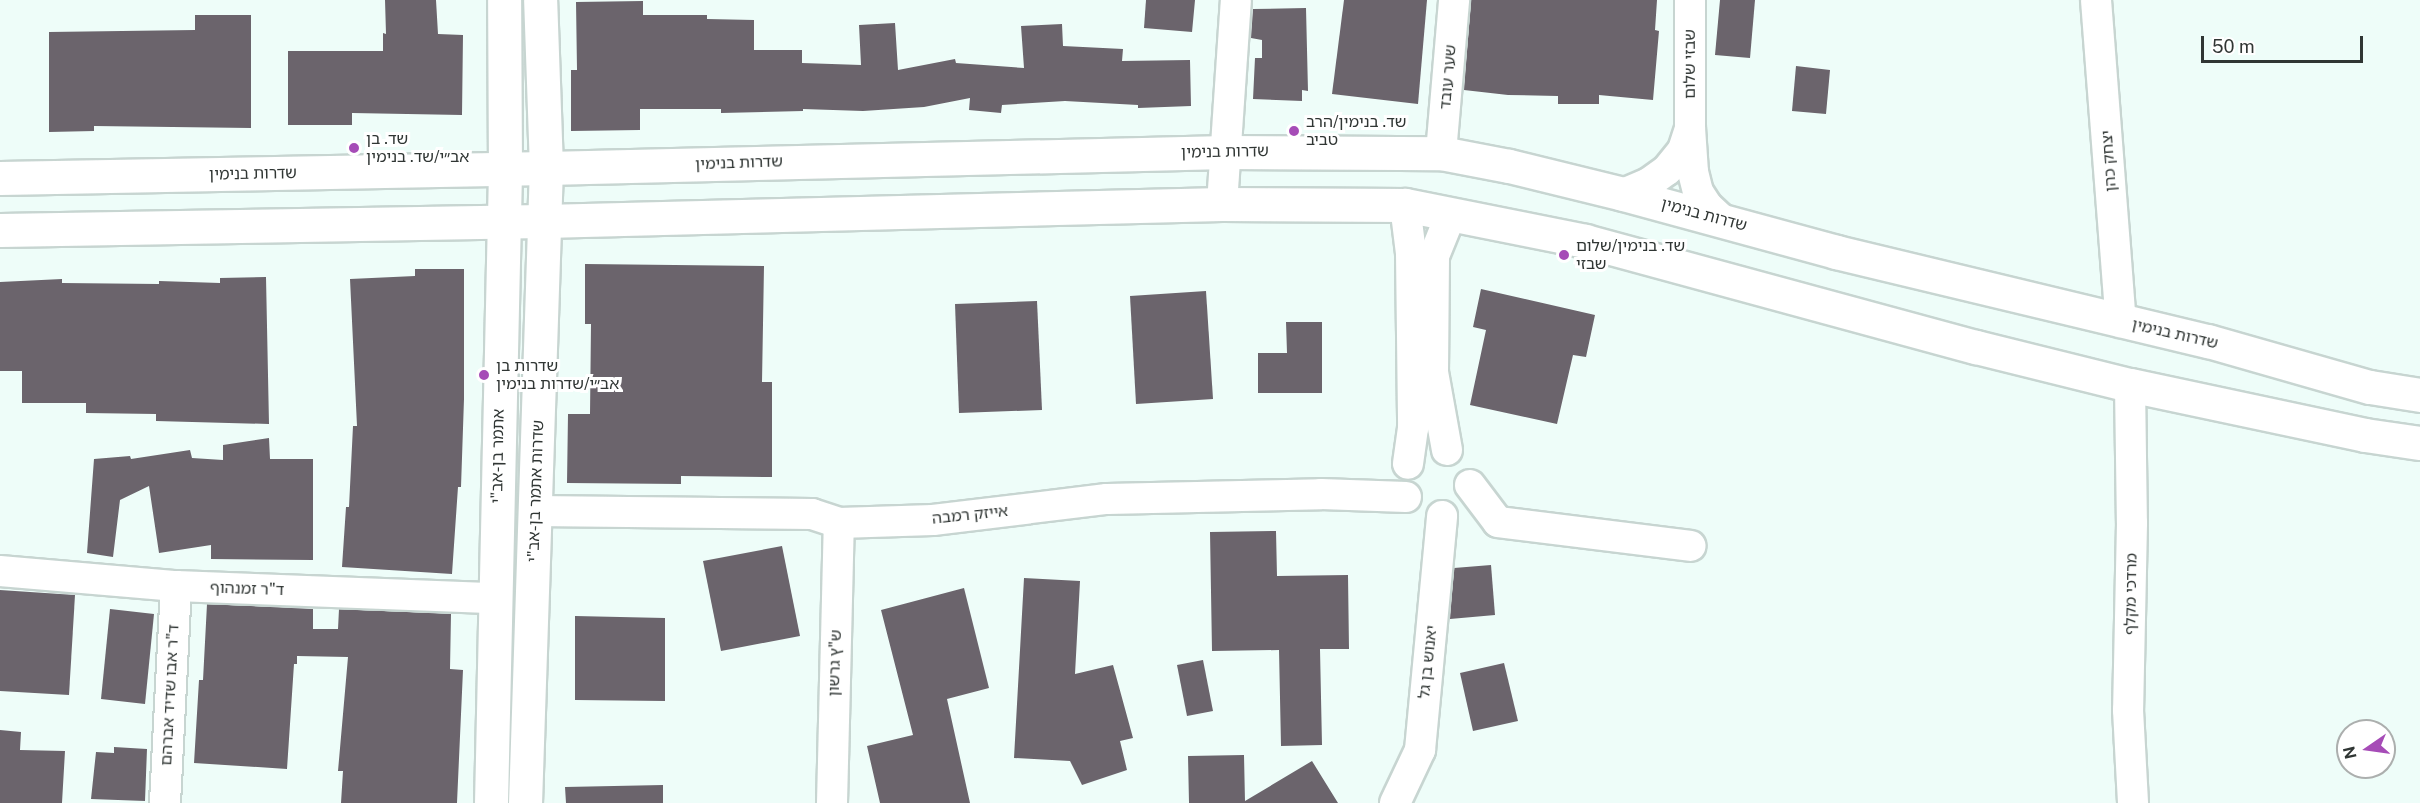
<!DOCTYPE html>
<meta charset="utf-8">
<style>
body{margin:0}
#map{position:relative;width:2420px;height:803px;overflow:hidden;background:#eefdf9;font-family:"Public Sans","Noto Sans Hebrew",sans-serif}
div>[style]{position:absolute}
.building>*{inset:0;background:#6b646c}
.roads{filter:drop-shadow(2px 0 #c7d5d1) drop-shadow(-2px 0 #c7d5d1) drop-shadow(0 2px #c7d5d1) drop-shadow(0 -2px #c7d5d1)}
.minor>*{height:30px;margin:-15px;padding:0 15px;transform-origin:15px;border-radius:15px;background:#fff}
.major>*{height:33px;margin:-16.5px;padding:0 16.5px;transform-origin:16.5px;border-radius:16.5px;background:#fff}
.dots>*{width:16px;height:16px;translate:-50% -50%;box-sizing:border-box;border:3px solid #fff;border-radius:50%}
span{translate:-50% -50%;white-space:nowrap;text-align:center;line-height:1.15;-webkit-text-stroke:6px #fff;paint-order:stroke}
.street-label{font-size:16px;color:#303634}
.poi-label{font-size:16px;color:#303634}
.left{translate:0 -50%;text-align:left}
.north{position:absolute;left:2336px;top:719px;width:60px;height:60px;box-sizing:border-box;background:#fff;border:2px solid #acafae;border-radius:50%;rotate:257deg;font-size:16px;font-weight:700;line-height:24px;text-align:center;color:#303634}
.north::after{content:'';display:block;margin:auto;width:21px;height:27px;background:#a64cb7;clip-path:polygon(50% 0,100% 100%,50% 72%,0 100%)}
.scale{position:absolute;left:2201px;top:36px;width:162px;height:27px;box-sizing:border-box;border:3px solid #303634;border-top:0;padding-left:8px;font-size:18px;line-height:21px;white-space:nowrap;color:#303634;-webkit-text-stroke:4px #fff;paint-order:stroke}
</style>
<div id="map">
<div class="building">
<i style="clip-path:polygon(385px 0,436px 0,438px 34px,463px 35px,462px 115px,352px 113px,352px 125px,288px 125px,288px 51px,383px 51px,383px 33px,386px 34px)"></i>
<i style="clip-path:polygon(1146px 0,1195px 0,1192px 32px,1144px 28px)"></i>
<i style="clip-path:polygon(1344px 0,1427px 0,1418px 104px,1332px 94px)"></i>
<i style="clip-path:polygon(1471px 0,1657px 0,1655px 30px,1659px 31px,1653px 100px,1599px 95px,1599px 104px,1558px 104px,1558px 96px,1508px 95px,1464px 90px)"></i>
<i style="clip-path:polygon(1720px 0,1755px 0,1750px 58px,1715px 55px)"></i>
<i style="clip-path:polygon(643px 1px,643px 15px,707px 15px,707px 19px,754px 20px,754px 50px,802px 50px,802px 63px,861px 65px,859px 25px,895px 23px,898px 70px,955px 59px,956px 63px,1024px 68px,1021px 26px,1062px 24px,1063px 46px,1123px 49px,1122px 61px,1190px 60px,1191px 106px,1138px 108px,1138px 105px,1065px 101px,1002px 105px,1001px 113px,969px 110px,970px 98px,924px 107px,863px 111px,803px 109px,803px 111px,721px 113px,721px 109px,640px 109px,640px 130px,571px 131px,571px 70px,577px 70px,576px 2px)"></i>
<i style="clip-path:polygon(1306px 8px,1308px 91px,1302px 90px,1302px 101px,1253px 99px,1255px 58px,1262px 58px,1262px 40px,1251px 38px,1253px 9px)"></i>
<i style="clip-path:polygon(195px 15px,251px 15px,251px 128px,94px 126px,94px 131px,49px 132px,49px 32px,195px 30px)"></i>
<i style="clip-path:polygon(1796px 66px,1830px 70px,1826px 114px,1792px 111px)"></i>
<i style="clip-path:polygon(585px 264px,764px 266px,762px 382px,772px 382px,772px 477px,681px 476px,681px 484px,567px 483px,568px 414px,590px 414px,591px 324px,585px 324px)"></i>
<i style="clip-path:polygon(415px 269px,464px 269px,464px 399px,461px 487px,458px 487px,452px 574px,342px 567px,346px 507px,349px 507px,353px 426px,357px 426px,350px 279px,415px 276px)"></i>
<i style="clip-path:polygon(266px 277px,269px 424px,156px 421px,156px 414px,86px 413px,86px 403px,22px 403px,22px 371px,0 371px,0 282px,62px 279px,62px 283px,159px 284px,159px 281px,220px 283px,220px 278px)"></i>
<i style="clip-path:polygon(1481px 289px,1595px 315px,1586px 357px,1573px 355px,1557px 424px,1470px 405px,1486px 330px,1473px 327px)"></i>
<i style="clip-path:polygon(1206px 291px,1213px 399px,1136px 404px,1130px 296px)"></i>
<i style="clip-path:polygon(1037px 301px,1042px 410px,959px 413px,955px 304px)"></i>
<i style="clip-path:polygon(1286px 322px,1322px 322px,1322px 393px,1258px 393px,1258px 353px,1287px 353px)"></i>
<i style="clip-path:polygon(269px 438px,270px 459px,313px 459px,313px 560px,211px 559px,211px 545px,159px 553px,149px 486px,120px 500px,113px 557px,87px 553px,94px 459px,130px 456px,131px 459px,190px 450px,192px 458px,223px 460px,223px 445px)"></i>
<i style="clip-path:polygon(1276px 531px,1277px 576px,1348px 575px,1349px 649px,1320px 649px,1322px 745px,1281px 746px,1279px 650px,1212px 651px,1210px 532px)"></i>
<i style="clip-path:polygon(782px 546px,800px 636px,721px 651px,703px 561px)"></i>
<i style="clip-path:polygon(1491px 565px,1495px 615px,1450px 619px,1454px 568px)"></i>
<i style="clip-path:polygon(1024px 578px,1080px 581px,1075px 674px,1113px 665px,1133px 738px,1120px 741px,1127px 770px,1082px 785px,1070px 761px,1014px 758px)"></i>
<i style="clip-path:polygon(964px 588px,989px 688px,947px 699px,970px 803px,880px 803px,867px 746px,913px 735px,881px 610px)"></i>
<i style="clip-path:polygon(0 590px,75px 595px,69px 695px,0 691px)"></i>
<i style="clip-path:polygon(207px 604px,313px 609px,313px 629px,338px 629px,339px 609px,451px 614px,450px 669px,463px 670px,457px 803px,341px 803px,343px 771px,338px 771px,348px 657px,297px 656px,297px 664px,294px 664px,287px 769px,194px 763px,199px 680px,203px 680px)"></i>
<i style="clip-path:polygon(110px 609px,154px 614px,145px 704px,101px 699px)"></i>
<i style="clip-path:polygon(575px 616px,665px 618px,665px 701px,575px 700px)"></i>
<i style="clip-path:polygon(1203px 660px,1213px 711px,1187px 716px,1177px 665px)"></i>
<i style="clip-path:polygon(1504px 663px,1518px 721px,1473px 731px,1460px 673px)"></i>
<i style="clip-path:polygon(0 730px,21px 732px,20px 750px,65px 751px,62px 803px,0 803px)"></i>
<i style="clip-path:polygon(114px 747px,147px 749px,145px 801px,91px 799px,96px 752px,114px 753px)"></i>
<i style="clip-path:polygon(1244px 755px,1245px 801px,1312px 761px,1338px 803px,1189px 803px,1188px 756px)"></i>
<i style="clip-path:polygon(663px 785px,663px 803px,566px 803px,565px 787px)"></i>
</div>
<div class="roads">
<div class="minor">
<i style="left:1690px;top:0;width:128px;rotate:90deg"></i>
<i style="left:1690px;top:128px;width:44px;rotate:86.1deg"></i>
<i style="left:1693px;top:172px;width:21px;rotate:76deg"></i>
<i style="left:1698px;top:192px;width:17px;rotate:57deg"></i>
<i style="left:1707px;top:206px;width:21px;rotate:43deg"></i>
<i style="left:2096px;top:0;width:323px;rotate:85.6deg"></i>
<i style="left:1441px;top:153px;width:154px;rotate:-85.1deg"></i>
<i style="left:1623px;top:194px;width:28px;rotate:-23deg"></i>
<i style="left:1649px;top:183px;width:22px;rotate:-36deg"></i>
<i style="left:1667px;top:170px;width:26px;rotate:-51deg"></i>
<i style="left:1683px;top:150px;width:23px;rotate:-72deg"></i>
<i style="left:1222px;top:204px;width:204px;rotate:-86.1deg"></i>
<i style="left:1405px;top:205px;width:48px;rotate:82.9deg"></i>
<i style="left:1411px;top:253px;width:175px;rotate:89.3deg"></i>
<i style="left:1413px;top:428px;width:36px;rotate:98deg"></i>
<i style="left:2130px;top:385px;width:138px;rotate:89.2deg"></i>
<i style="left:2132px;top:523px;width:187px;rotate:91.2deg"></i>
<i style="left:2128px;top:710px;width:93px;rotate:86.9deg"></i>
<i style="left:1447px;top:450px;width:79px;rotate:-100.2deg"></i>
<i style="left:1433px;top:372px;width:116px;rotate:-89.5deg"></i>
<i style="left:1434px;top:256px;width:45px;rotate:-68deg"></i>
<i style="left:1470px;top:485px;width:46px;rotate:52.9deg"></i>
<i style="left:1498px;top:522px;width:194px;rotate:7.1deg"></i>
<i style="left:536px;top:511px;width:276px;rotate:0.6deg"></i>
<i style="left:812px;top:514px;width:28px;rotate:18deg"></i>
<i style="left:839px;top:523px;width:94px;rotate:-1.8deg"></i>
<i style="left:933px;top:520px;width:175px;rotate:-6.9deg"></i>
<i style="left:1107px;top:499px;width:214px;rotate:-1.3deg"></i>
<i style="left:1321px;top:494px;width:85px;rotate:2deg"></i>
<i style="left:0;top:571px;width:177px;rotate:4.9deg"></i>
<i style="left:176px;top:586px;width:319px;rotate:2.2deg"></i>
<i style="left:165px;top:803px;width:217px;rotate:-87.1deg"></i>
<i style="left:832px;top:803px;width:280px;rotate:-88.6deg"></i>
<i style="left:1395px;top:803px;width:59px;rotate:-64.7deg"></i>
<i style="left:1420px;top:750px;width:235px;rotate:-84.6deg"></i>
</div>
<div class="major">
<i style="left:0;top:178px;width:546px;rotate:-1.05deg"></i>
<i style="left:546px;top:168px;width:680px;rotate:-1.35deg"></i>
<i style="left:1226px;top:152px;width:215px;rotate:0.3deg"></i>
<i style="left:1441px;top:153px;width:69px;rotate:10.8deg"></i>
<i style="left:1509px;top:166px;width:117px;rotate:13.8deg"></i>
<i style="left:1623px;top:194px;width:221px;rotate:15.2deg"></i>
<i style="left:1836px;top:252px;width:382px;rotate:13.5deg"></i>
<i style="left:2208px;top:341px;width:168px;rotate:15.9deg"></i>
<i style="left:2370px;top:387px;width:51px;rotate:9.1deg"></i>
<i style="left:0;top:230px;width:544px;rotate:-0.95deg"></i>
<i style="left:544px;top:221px;width:678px;rotate:-1.44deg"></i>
<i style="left:1222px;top:204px;width:183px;rotate:0.3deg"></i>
<i style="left:1405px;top:205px;width:184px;rotate:11.3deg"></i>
<i style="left:1585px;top:241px;width:405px;rotate:15.2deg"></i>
<i style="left:1976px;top:347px;width:159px;rotate:13.9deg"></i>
<i style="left:2130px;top:385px;width:240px;rotate:12deg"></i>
<i style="left:2365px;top:435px;width:56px;rotate:8.3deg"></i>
<i style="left:491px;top:803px;width:634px;rotate:-88.73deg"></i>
<i style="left:505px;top:169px;width:169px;rotate:-90.3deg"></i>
<i style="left:525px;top:803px;width:635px;rotate:-88.11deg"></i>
<i style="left:546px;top:168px;width:168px;rotate:-92deg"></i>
</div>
</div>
<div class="dots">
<i style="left:1294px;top:131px;background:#a64cb7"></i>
<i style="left:354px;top:148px;background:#a64cb7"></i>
<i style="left:1564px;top:255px;background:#a64cb7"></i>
<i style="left:484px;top:375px;background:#a64cb7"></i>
</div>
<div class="street-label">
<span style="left:1690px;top:64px;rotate:-90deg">שבזי שלום</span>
<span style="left:1448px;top:77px;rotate:-85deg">שער עובד</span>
<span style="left:1225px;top:152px;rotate:-1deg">שדרות בנימין</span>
<span style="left:2109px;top:161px;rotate:-94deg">יצחק כהן</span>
<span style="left:739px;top:163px;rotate:-2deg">שדרות בנימין</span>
<span style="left:253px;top:174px;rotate:-1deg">שדרות בנימין</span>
<span style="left:1704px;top:215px;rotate:15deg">שדרות בנימין</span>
<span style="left:2175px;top:334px;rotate:13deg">שדרות בנימין</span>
<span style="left:498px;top:456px;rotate:-89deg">אתמר בן-אב"י</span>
<span style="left:536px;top:491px;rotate:-88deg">שדרות אתמר בן-אב"י</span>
<span style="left:970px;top:515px;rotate:-6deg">אייזק רמבה</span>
<span style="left:247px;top:589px;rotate:2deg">ד"ר זמנהוף</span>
<span style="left:2131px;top:594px;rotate:-89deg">מרדכי מקלף</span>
<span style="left:1428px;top:662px;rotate:-84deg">יאנוש בן גל</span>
<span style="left:835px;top:663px;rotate:-88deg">ש"ץ גרשון</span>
<span style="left:170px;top:695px;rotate:-87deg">ד"ר אבו שדיד אברהם</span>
</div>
<div class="poi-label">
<span class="left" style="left:1306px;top:131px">שד. בנימין/הרב<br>טביב</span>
<span class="left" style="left:366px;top:148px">שד. בן<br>אב״י/שד. בנימין</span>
<span class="left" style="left:1576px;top:255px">שד. בנימין/שלום<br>שבזי</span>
<span class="left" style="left:496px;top:375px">שדרות בן<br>אב״י/שדרות בנימין</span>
</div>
<div class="north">N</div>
<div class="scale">50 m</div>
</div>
